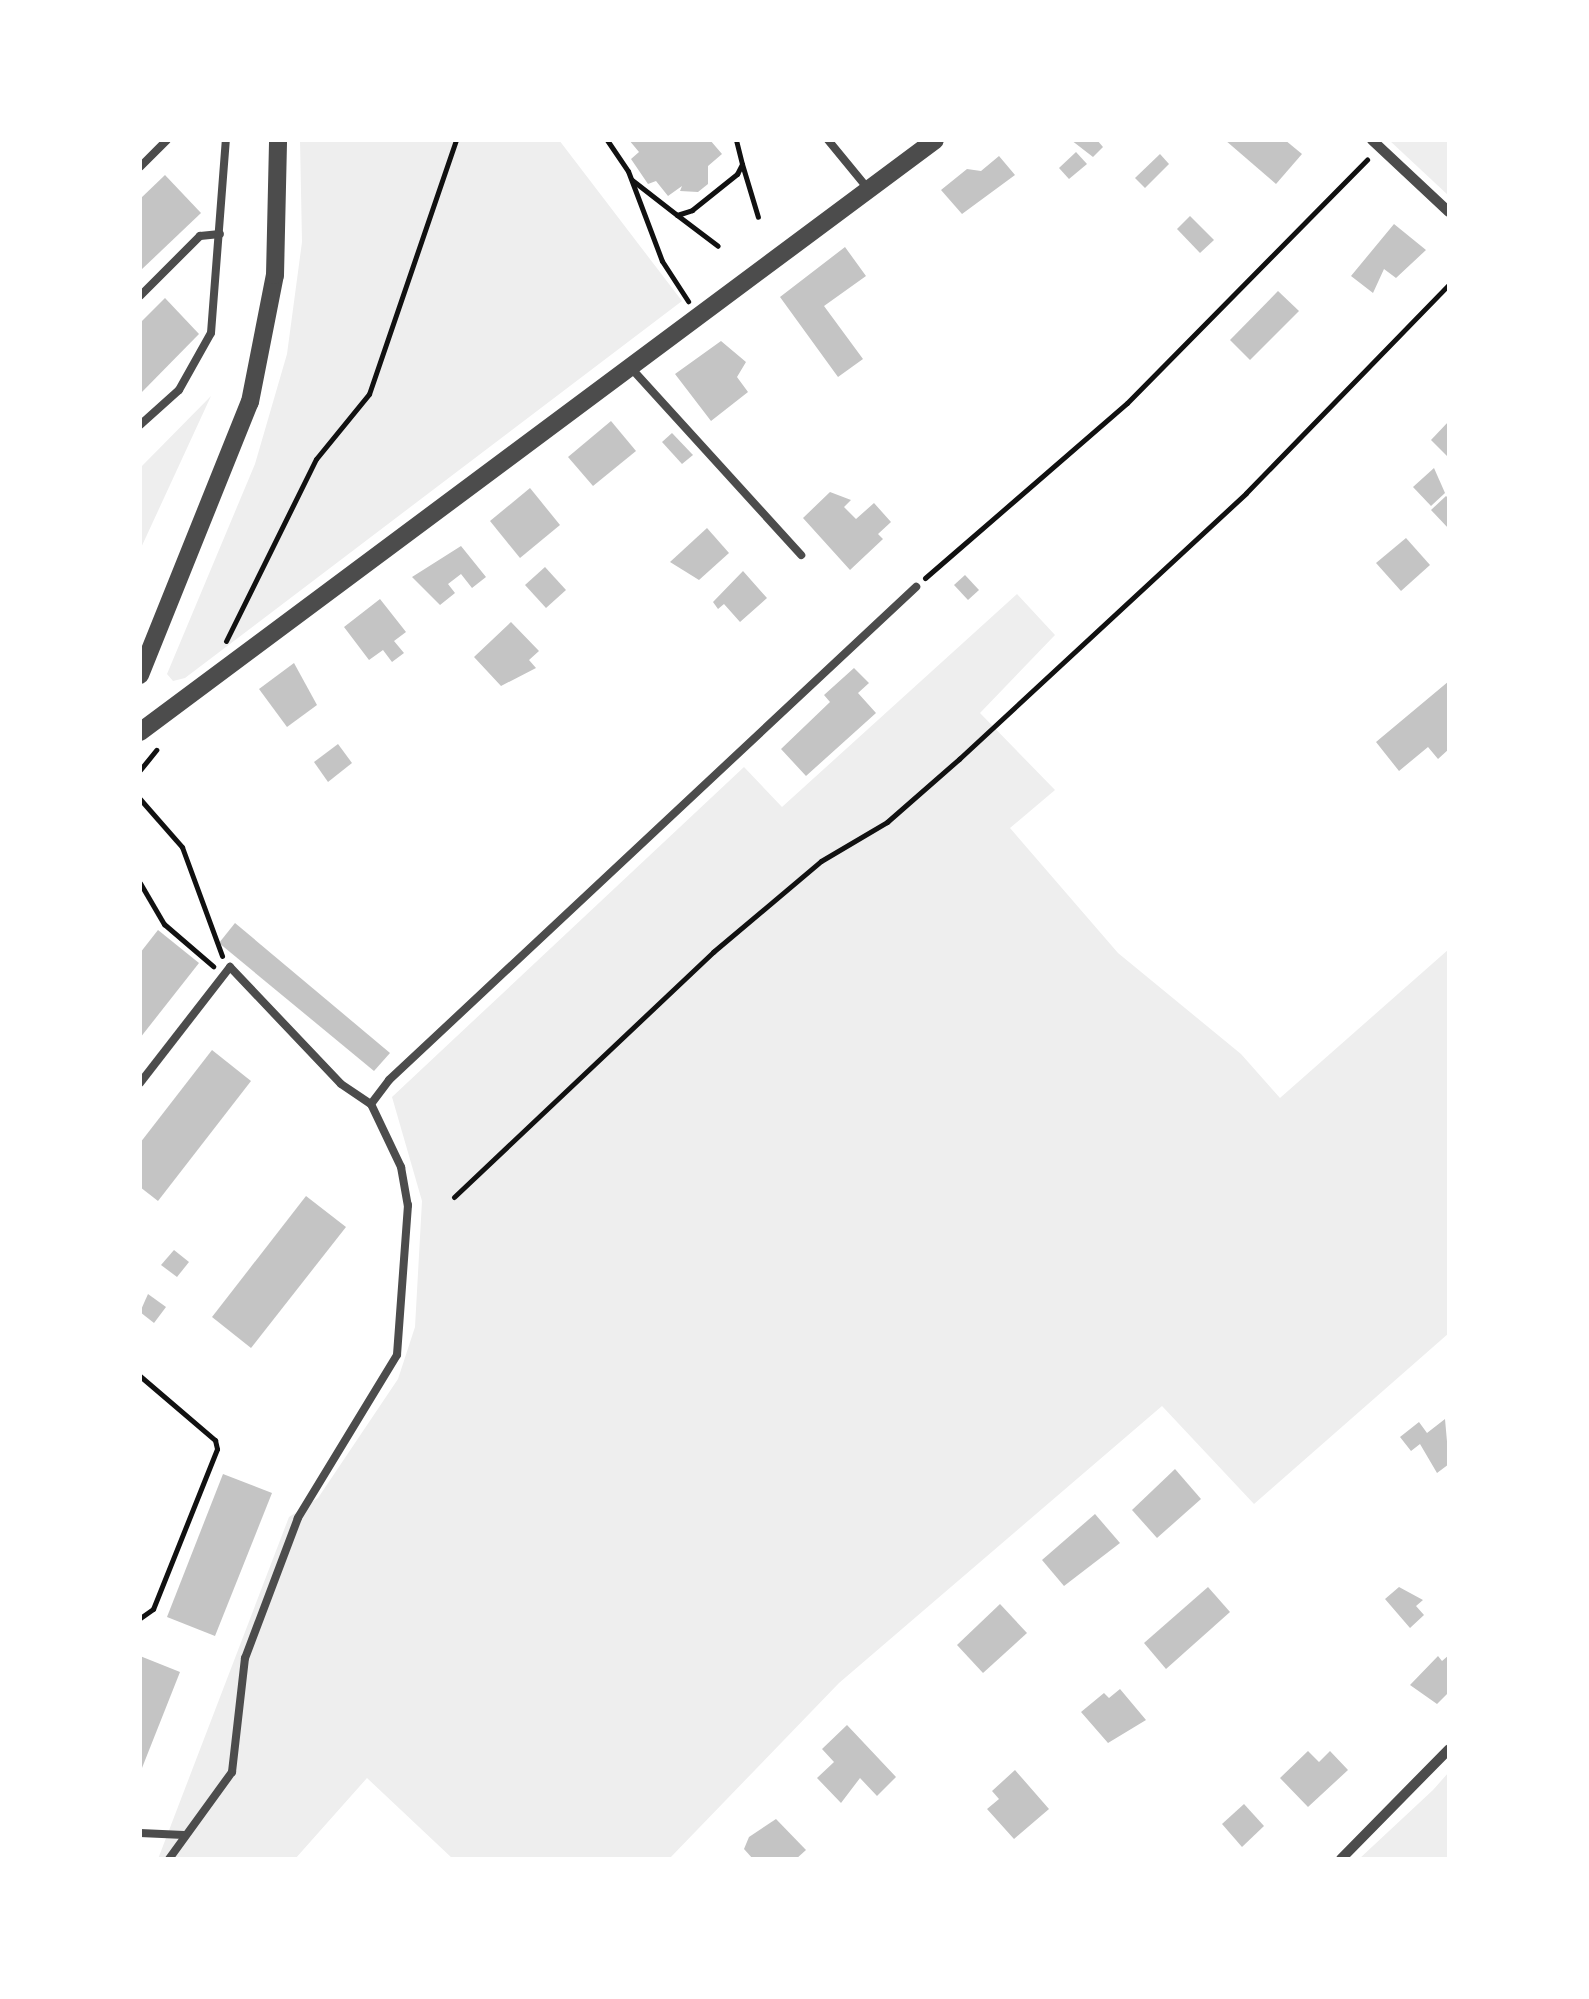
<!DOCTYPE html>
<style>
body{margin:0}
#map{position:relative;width:1589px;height:1999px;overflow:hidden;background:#fff;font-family:"Golos Text",sans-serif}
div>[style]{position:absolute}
.green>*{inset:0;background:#eee}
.building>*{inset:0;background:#c4c4c4}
.path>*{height:5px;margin:-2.5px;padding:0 2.5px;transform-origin:2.5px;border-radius:2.5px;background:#111}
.service>*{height:8px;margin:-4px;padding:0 4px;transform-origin:4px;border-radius:4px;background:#4c4c4c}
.minor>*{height:10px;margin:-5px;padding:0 5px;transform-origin:5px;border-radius:5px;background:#4c4c4c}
.tertiary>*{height:18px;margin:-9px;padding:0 9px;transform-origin:9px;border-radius:9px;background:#4c4c4c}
span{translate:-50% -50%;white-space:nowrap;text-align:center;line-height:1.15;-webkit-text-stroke:9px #fff;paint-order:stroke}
.frame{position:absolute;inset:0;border:142px solid #fff;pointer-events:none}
</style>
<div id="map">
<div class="green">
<i style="clip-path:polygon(300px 140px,559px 140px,682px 301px,185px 678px,173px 681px,167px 674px,255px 464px,287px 354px,302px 242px)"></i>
<i style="clip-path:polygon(1389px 140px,1449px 140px,1449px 196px)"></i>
<i style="clip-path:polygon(211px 396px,140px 550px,140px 468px)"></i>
<i style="clip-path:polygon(1017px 594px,1055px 635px,980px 713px,1055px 790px,1010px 828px,1118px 953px,1241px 1054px,1280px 1098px,1449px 949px,1449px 1333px,1254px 1504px,1162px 1406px,839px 1683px,669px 1859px,453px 1859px,367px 1778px,295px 1859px,158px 1859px,289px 1517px,318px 1498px,398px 1379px,415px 1327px,422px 1201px,392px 1097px,744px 767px,782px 807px)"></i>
<i style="clip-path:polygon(1449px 1772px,1449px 1859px,1359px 1859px,1433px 1790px)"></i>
</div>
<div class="building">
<i style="clip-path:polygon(629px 140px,710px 140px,722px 154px,708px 166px,708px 184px,698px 192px,680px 191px,682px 186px,668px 196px,656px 181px,648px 184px,631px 159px,639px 152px)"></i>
<i style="clip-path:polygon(1071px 140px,1097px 140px,1103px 147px,1093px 157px)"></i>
<i style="clip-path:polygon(1225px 140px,1285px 140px,1302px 154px,1276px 184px)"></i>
<i style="clip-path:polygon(1076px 152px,1087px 164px,1069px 179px,1059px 168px)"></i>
<i style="clip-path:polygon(1160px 154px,1169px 164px,1145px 188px,1135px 178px)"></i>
<i style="clip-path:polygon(999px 156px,1015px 175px,962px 214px,941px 190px,967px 169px,981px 171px)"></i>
<i style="clip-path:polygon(165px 175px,201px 213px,140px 271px,140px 199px)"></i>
<i style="clip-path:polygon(1190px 216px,1214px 240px,1200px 253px,1177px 229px)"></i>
<i style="clip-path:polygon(1394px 224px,1426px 250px,1396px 278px,1384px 269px,1373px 293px,1351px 276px)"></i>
<i style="clip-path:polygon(845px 247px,866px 276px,824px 306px,863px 359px,838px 377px,780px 297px)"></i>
<i style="clip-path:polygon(1278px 291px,1299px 311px,1250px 360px,1230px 340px)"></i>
<i style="clip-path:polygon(165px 298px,199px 334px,140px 394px,140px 323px)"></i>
<i style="clip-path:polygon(721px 341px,746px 362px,737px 377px,748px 392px,711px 421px,675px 374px)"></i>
<i style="clip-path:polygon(611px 421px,636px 451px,593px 486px,568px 457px)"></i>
<i style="clip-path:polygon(1449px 421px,1449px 458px,1431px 440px)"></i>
<i style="clip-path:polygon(672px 433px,693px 455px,682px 464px,662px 442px)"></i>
<i style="clip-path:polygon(1434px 468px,1445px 493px,1431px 506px,1413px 487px)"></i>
<i style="clip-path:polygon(530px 488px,560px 525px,520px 558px,490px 521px)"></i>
<i style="clip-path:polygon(830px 492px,851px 500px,844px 507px,856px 519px,874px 503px,891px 522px,878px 534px,883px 539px,850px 570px,803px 518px)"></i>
<i style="clip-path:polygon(1446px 496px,1449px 499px,1449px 529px,1431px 510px)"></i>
<i style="clip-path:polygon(707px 528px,729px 553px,699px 580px,670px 562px)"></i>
<i style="clip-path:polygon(1406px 538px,1430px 565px,1401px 591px,1376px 563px)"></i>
<i style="clip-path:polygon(461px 546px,486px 577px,472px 588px,461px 574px,448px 584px,455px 593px,440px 605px,412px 577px)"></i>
<i style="clip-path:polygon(545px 567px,566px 590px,546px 608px,525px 585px)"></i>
<i style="clip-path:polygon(743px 571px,767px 598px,740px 622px,724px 604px,718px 609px,713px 602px)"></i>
<i style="clip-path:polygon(965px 575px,979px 590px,968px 600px,954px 585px)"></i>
<i style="clip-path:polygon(380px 599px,406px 632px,394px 641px,404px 653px,392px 662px,383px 650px,369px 660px,344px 627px)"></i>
<i style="clip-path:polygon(511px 622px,539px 651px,529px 660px,536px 668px,501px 686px,474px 657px)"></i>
<i style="clip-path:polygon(294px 663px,317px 705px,287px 727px,259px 689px)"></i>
<i style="clip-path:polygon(854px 668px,869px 683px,858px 693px,876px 713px,806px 776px,781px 749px,830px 702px,824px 695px)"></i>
<i style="clip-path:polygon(1449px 681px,1449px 749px,1438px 759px,1428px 747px,1399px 771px,1376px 742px)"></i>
<i style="clip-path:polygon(338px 744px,352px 763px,328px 782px,314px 762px)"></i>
<i style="clip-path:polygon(235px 923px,390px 1053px,374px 1071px,219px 943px)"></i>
<i style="clip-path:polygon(158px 930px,199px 963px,140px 1038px,140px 953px)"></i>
<i style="clip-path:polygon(212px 1050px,251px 1081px,158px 1201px,140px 1187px,140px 1143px)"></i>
<i style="clip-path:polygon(306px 1196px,346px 1227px,251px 1348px,212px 1317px)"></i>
<i style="clip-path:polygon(174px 1250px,189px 1262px,177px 1277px,161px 1265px)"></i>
<i style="clip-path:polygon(148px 1294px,166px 1307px,154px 1323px,140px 1312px)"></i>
<i style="clip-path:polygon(1445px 1419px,1449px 1464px,1437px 1473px,1420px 1444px,1411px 1451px,1400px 1437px,1419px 1422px,1427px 1433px)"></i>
<i style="clip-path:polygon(1175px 1469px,1201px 1499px,1157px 1538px,1132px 1510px)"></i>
<i style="clip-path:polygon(223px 1474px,272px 1493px,215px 1636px,167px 1617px)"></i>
<i style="clip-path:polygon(1095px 1514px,1120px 1543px,1064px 1586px,1042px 1560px)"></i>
<i style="clip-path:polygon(1208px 1587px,1230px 1612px,1166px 1669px,1144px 1643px)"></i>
<i style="clip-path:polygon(1399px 1587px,1423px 1600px,1416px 1606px,1424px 1615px,1410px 1628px,1385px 1599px)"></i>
<i style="clip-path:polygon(1000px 1604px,1027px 1633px,983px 1673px,957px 1645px)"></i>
<i style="clip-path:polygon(1449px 1655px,1449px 1692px,1437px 1704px,1410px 1685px,1438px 1656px,1442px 1661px)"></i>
<i style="clip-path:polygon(140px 1656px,180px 1672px,140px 1773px)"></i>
<i style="clip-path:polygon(1120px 1689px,1146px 1720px,1108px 1743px,1081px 1712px,1104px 1693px,1109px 1698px)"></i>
<i style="clip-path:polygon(847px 1725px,896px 1777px,877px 1796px,860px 1778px,841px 1803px,817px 1778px,834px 1762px,822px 1749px)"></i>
<i style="clip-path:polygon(1308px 1751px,1319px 1762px,1330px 1751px,1348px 1770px,1308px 1807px,1280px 1778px)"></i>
<i style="clip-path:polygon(1015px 1770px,1049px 1809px,1014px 1839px,987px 1809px,999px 1799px,992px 1791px)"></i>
<i style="clip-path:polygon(1244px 1804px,1264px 1826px,1242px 1847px,1222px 1824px)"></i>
<i style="clip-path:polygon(776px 1819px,806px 1850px,796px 1859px,753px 1859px,744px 1849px,749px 1837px)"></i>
</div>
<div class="path">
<i style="left:607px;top:140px;width:37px;rotate:56deg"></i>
<i style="left:628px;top:171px;width:96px;rotate:69.3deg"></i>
<i style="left:662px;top:261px;width:48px;rotate:57deg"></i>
<i style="left:742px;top:164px;width:55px;rotate:73.2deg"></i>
<i style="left:632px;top:180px;width:57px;rotate:37.9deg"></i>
<i style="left:677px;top:215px;width:16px;rotate:-18deg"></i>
<i style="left:692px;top:210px;width:58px;rotate:-38.7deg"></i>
<i style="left:737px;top:174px;width:11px;rotate:-63deg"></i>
<i style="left:742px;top:164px;width:25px;rotate:-104deg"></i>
<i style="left:677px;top:215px;width:51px;rotate:37.1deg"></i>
<i style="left:925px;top:578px;width:267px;rotate:-40.9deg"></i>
<i style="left:1127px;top:403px;width:342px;rotate:-45.4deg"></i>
<i style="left:226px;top:641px;width:203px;rotate:-63.7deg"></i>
<i style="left:316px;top:459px;width:84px;rotate:-50.8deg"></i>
<i style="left:369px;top:394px;width:268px;rotate:-71.1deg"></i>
<i style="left:140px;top:770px;width:26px;rotate:-51deg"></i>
<i style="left:140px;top:799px;width:64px;rotate:48.8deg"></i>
<i style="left:182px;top:847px;width:116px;rotate:69.8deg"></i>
<i style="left:140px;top:883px;width:48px;rotate:59.7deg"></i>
<i style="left:164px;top:924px;width:65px;rotate:40.6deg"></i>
<i style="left:454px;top:1197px;width:357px;rotate:-43.4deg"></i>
<i style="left:713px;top:952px;width:141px;rotate:-40.1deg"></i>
<i style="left:821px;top:861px;width:77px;rotate:-30.6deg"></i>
<i style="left:887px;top:822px;width:96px;rotate:-41.2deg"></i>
<i style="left:959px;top:759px;width:391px;rotate:-42.8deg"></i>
<i style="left:1246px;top:493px;width:291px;rotate:-45.8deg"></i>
<i style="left:140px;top:1376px;width:99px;rotate:40.5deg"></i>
<i style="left:215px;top:1440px;width:9px;rotate:77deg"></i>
<i style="left:217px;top:1449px;width:172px;rotate:111.8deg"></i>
<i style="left:153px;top:1609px;width:16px;rotate:145deg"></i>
</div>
<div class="service">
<i style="left:828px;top:140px;width:65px;rotate:50.6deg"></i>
<i style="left:140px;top:167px;width:38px;rotate:-45deg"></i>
<i style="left:140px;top:296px;width:85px;rotate:-45deg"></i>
<i style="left:200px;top:236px;width:20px;rotate:-6deg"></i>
<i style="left:631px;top:368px;width:253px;rotate:47.7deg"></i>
<i style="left:140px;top:425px;width:52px;rotate:-41.9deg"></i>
<i style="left:179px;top:390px;width:65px;rotate:-60.7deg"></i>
<i style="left:211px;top:333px;width:194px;rotate:-85.6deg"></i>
<i style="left:140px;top:1083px;width:147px;rotate:-52.2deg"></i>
<i style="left:230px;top:967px;width:161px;rotate:46.5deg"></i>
<i style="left:341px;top:1084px;width:36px;rotate:34deg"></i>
<i style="left:371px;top:1104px;width:70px;rotate:64.5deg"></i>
<i style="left:401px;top:1167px;width:39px;rotate:80deg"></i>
<i style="left:408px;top:1205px;width:150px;rotate:94.2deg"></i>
<i style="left:397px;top:1355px;width:191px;rotate:121.3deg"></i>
<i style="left:298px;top:1518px;width:150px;rotate:110.7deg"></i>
<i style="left:245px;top:1658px;width:115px;rotate:96.5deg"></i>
<i style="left:232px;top:1772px;width:107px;rotate:125.9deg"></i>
<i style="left:371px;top:1104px;width:30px;rotate:-53deg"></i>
<i style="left:389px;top:1080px;width:722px;rotate:-43.09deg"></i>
<i style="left:140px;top:1833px;width:44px;rotate:2.6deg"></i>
</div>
<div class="minor">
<i style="left:1372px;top:140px;width:105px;rotate:43.1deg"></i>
<i style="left:1341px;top:1859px;width:154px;rotate:-45.5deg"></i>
</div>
<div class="tertiary">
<i style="left:140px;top:675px;width:294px;rotate:-68.1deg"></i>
<i style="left:250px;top:402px;width:129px;rotate:-78.9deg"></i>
<i style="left:275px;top:275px;width:135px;rotate:-88.7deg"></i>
<i style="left:140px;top:732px;width:991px;rotate:-36.67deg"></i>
</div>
<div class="frame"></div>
</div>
